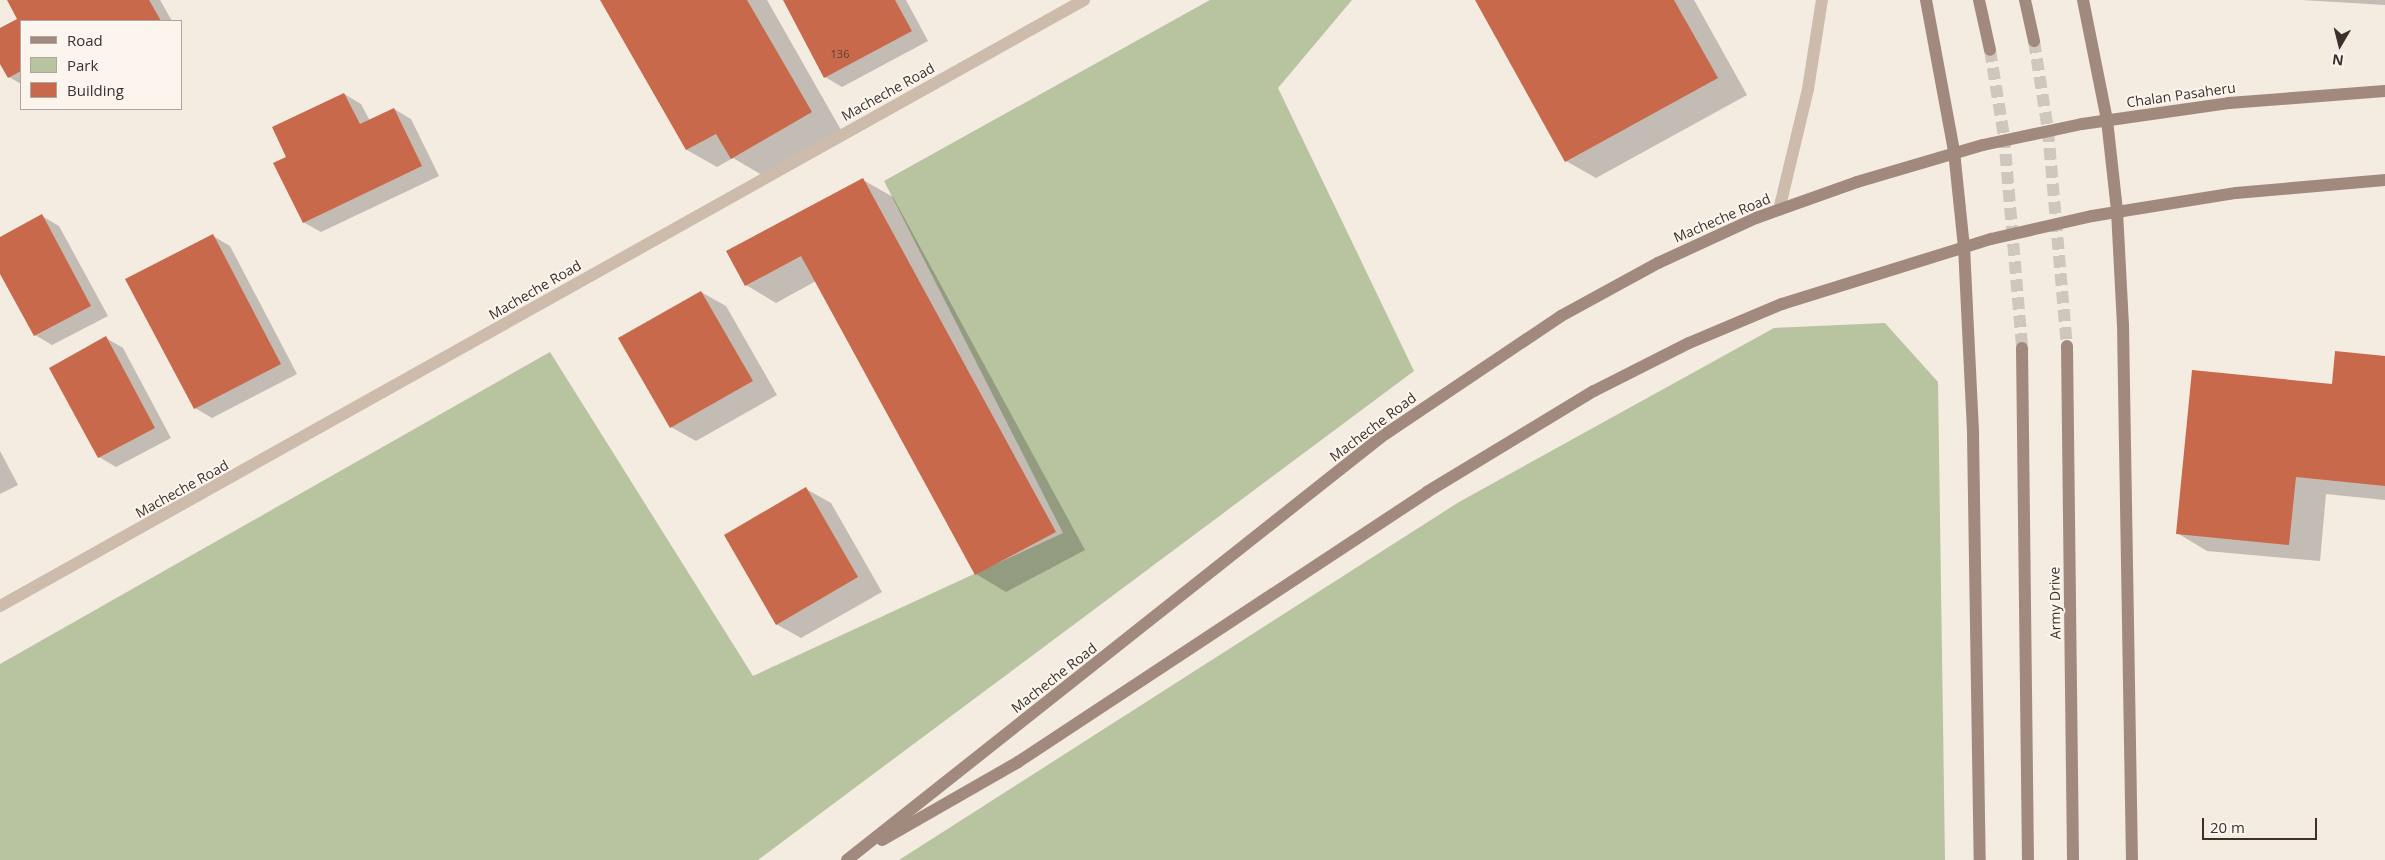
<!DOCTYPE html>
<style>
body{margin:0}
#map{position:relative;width:2385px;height:860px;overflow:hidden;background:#f4ebe1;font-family:"Open Sans",sans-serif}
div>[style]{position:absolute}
.green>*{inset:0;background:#b8c4a0}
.shadow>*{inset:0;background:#0003}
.building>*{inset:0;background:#c8694b}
.secondary-tunnel>*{height:12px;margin-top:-6px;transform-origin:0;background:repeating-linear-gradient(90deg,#cfc6bd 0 12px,transparent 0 18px)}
.lane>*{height:12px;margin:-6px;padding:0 6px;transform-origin:6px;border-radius:6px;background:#cdbbac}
.street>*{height:12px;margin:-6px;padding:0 6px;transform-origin:6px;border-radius:6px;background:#cdbbac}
.secondary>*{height:12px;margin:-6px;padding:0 6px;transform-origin:6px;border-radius:6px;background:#a18a7d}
.secondary-bridge>*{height:12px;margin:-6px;padding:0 6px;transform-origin:6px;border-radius:6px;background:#a18a7d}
span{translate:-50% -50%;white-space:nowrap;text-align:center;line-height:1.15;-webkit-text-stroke:4px #fbf5ee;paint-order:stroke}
.number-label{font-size:11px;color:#5e3e33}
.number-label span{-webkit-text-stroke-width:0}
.street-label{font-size:14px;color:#3b302b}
.legend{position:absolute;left:20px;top:20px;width:162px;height:90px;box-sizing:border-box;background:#fbf5ee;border:1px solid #aea6a0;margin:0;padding:6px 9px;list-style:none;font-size:15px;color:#3b302b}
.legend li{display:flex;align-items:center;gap:10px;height:25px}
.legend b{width:25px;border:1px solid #aea6a0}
.north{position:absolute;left:2315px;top:20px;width:50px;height:50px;-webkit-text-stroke:4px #fbf5ee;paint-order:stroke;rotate:188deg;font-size:14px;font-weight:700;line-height:20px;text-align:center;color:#3b302b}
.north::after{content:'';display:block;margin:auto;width:18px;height:22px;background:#3b302b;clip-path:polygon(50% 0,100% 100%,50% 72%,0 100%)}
.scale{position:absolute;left:2202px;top:818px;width:115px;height:22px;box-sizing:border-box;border:2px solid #3b302b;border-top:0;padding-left:6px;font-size:15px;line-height:18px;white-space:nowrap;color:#3b302b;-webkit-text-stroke:4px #fbf5ee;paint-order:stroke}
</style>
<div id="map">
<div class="green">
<i style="clip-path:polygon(1210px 0,1352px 0,1278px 88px,1414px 371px,758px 860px,0 860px,0 664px,550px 352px,753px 676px,1063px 533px,884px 181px)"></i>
<i style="clip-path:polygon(1885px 323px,1938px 382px,1945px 860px,899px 860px,1459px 502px,1774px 328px)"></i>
</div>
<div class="shadow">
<i style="clip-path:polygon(8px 0,160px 0,172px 21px,21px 21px,21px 84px,9px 77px,0 61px,0 29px,18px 19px)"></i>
<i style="clip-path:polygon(601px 0,767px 0,841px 130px,762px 175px,733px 158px,717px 167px,687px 150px)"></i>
<i style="clip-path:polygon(784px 0,906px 0,928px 41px,842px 87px,825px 77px)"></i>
<i style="clip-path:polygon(1476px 0,1694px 0,1747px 95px,1596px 178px,1566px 161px)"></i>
<i style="clip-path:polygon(2302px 0,2385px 0,2385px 5px)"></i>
<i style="clip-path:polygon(344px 94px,361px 104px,370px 121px,394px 109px,411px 119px,439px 176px,321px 232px,303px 222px,288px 158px)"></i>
<i style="clip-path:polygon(863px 180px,893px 197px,1085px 550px,1006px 592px,976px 574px,816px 281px,776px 303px,746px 285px)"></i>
<i style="clip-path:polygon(42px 216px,59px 226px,108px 316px,52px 345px,35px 335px,0 271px,0 238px)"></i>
<i style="clip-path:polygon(213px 236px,230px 246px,297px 374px,212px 418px,195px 408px)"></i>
<i style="clip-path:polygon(701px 292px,726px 306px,777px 395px,696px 441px,671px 427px)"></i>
<i style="clip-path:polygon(106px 338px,123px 348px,171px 438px,116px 467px,99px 457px)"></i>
<i style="clip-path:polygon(2385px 357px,2385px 500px,2326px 494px,2320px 561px,2207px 551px,2177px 533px,2333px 385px)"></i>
<i style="clip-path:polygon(0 451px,18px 485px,0 494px)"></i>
<i style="clip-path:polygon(806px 489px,831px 503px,882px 592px,801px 638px,776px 624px)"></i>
</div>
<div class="building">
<i style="clip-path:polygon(7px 0,149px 0,161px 21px,21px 21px,21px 71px,8px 78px,0 64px,0 28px,17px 19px)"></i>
<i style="clip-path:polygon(600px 0,747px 0,812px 112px,731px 159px,716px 134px,686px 150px)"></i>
<i style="clip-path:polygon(783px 0,895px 0,912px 31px,824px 78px)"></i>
<i style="clip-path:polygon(1475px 0,1674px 0,1718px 78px,1565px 162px)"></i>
<i style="clip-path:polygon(344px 93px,360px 124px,394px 108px,422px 166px,303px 223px,273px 163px,286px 157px,272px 127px)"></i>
<i style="clip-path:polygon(863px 178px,1056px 532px,975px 575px,801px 256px,745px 286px,726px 251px)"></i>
<i style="clip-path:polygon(42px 214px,91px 306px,34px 336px,0 274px,0 237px)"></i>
<i style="clip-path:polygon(213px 234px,281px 364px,194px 409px,125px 279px)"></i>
<i style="clip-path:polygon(701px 291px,753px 381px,670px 428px,618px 338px)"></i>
<i style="clip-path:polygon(106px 336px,155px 428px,98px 458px,49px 368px)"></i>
<i style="clip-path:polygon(2335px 351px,2385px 356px,2385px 486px,2296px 477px,2289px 545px,2176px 534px,2192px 370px,2332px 384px)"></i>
<i style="clip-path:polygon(806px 487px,858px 577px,776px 625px,724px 535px)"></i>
</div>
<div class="secondary-tunnel">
<i style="left:2034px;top:41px;width:90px;rotate:81.1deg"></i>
<i style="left:2048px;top:130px;width:217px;rotate:85deg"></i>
<i style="left:1990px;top:50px;width:87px;rotate:80.8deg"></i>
<i style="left:2004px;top:136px;width:213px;rotate:85.1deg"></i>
</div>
<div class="lane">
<i style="left:1779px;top:210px;width:124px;rotate:-76.5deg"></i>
<i style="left:1808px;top:89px;width:90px;rotate:-81.1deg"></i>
</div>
<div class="street">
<i style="left:0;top:606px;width:1242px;rotate:-29.21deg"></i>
</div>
<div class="secondary">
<i style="left:1926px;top:0;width:154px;rotate:79.5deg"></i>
<i style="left:1954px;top:151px;width:97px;rotate:84.1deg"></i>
<i style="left:1964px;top:247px;width:187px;rotate:87.2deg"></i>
<i style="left:1973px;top:434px;width:426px;rotate:89.1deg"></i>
<i style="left:1979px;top:0;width:51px;rotate:77.6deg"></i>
<i style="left:2025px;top:0;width:42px;rotate:77.6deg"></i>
<i style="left:2083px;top:0;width:122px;rotate:78.7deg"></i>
<i style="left:2107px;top:120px;width:92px;rotate:83.7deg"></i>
<i style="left:2117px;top:211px;width:114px;rotate:87deg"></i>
<i style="left:2123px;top:325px;width:535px;rotate:89.04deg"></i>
<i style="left:2082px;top:124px;width:148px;rotate:-8.1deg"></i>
<i style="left:2229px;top:103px;width:156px;rotate:-4.4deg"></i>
<i style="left:2092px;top:216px;width:146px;rotate:-9.1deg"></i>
<i style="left:2236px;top:193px;width:150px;rotate:-5deg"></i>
<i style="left:2067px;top:346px;width:514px;rotate:89.33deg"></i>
<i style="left:2022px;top:348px;width:512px;rotate:89.33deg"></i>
<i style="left:882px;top:840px;width:157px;rotate:-29.8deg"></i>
<i style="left:1018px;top:762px;width:490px;rotate:-33.4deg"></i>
<i style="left:1427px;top:492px;width:195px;rotate:-31.2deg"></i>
<i style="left:1594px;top:391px;width:106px;rotate:-26.8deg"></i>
<i style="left:1689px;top:343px;width:101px;rotate:-22.8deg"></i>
<i style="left:1782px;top:304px;width:219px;rotate:-17.3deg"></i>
<i style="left:847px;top:860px;width:681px;rotate:-38.38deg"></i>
<i style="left:1381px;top:437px;width:217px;rotate:-33.9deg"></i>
<i style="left:1561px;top:316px;width:111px;rotate:-28.7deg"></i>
<i style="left:1658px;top:263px;width:108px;rotate:-24.7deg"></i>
<i style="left:1756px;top:218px;width:107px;rotate:-19.6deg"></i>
<i style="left:1857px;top:182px;width:131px;rotate:-16.4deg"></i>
</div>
<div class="secondary-bridge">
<i style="left:1983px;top:145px;width:101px;rotate:-12deg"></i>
<i style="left:1991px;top:239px;width:104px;rotate:-12.8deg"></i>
</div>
<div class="number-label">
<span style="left:840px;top:54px">136</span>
</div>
<div class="street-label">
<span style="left:888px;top:92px;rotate:-29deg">Macheche Road</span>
<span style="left:2181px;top:95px;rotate:-8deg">Chalan Pasaheru</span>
<span style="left:1722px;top:218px;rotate:-23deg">Macheche Road</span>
<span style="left:535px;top:290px;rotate:-30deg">Macheche Road</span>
<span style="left:1373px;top:427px;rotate:-37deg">Macheche Road</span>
<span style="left:182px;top:489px;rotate:-29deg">Macheche Road</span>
<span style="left:2055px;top:603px;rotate:-91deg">Army Drive</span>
<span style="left:1054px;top:678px;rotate:-38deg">Macheche Road</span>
</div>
<ul class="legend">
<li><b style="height:6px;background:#a18a7d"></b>Road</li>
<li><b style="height:14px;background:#b8c4a0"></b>Park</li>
<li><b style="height:14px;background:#c8694b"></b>Building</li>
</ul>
<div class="north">N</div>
<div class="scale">20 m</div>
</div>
